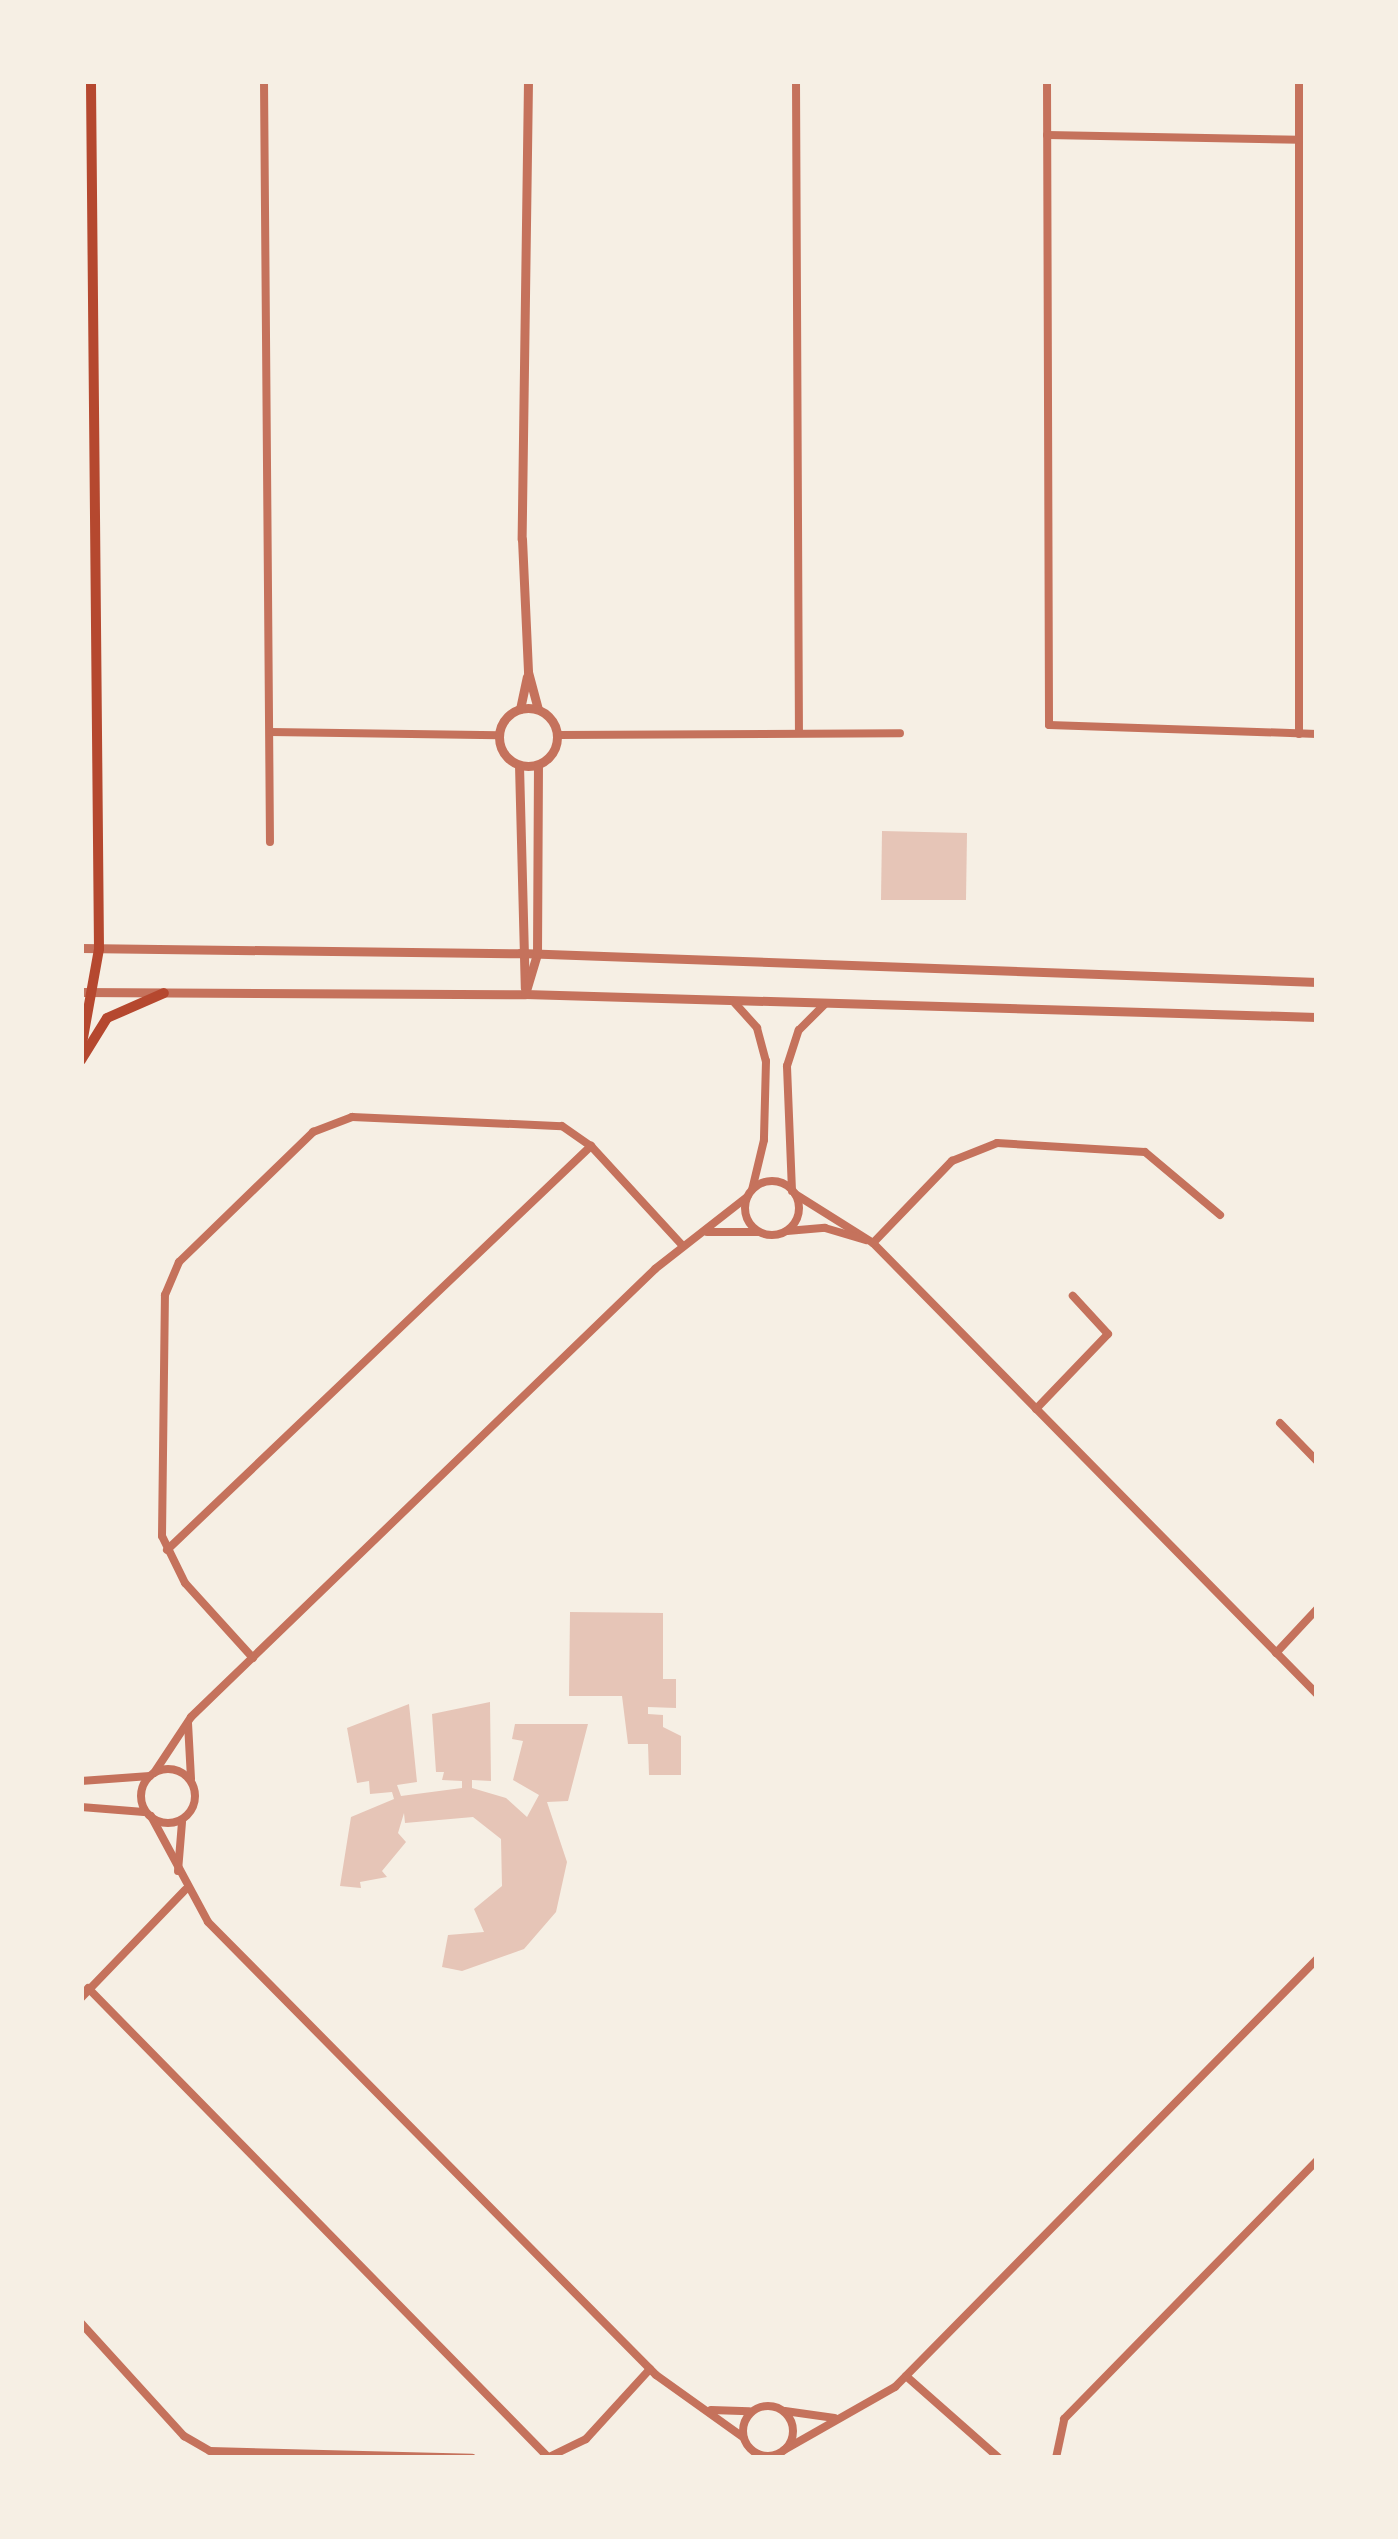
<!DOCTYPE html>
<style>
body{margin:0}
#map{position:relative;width:1398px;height:2539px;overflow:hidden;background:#f6efe4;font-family:"Source Serif 4",serif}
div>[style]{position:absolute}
.building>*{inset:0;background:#e6c5b7}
.minor>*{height:8px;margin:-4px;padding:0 4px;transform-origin:4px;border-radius:4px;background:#c5725c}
.minor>.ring{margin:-4px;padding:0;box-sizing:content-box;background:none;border:8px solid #c5725c;border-radius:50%}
.tertiary>*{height:9px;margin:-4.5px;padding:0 4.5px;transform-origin:4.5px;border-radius:4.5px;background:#c5725c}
.tertiary>.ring{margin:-4.5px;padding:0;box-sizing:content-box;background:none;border:9px solid #c5725c;border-radius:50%}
.secondary>*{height:10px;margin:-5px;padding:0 5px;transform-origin:5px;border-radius:5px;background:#b5482f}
span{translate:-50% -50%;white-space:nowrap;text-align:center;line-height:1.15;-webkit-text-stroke:10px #f6efe4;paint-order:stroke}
.frame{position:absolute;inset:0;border:84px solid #f6efe4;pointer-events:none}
</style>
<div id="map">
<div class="building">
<i style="clip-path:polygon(882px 831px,967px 833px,966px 900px,881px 900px)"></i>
<i style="clip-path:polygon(570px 1612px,663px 1613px,663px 1679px,676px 1679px,676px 1708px,648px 1707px,648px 1714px,663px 1715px,663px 1727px,681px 1736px,681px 1775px,649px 1775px,648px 1744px,628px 1744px,622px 1696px,569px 1696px)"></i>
<i style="clip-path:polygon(490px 1702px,491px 1781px,472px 1780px,472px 1788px,506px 1798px,527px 1817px,539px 1795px,513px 1780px,523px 1741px,512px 1739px,515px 1724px,588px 1724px,568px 1801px,547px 1802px,567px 1862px,556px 1912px,524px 1949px,462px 1971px,442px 1967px,448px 1935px,484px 1932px,474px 1909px,502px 1886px,501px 1839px,473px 1817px,405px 1823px,404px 1813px,398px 1833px,406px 1842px,382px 1871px,387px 1877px,360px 1882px,361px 1888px,340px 1886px,351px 1817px,394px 1799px,392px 1792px,370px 1794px,369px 1781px,357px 1783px,347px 1728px,409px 1704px,417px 1782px,397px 1785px,401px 1796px,462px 1788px,462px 1781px,442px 1780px,444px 1772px,436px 1772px,432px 1714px)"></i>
</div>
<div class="minor">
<i style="left:264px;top:81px;width:761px;rotate:89.55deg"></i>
<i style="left:796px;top:81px;width:652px;rotate:89.74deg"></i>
<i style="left:1047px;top:81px;width:644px;rotate:89.82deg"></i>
<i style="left:1049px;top:725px;width:268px;rotate:1.9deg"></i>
<i style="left:1299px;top:81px;width:653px;rotate:90deg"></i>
<i style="left:1047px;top:135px;width:252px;rotate:1.1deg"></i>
<i style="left:270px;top:732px;width:229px;rotate:0.8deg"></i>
<i style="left:558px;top:735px;width:342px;rotate:-0.3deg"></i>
<i style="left:733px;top:1001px;width:36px;rotate:48deg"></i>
<i style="left:757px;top:1028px;width:34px;rotate:75deg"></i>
<i style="left:766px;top:1061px;width:79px;rotate:91.5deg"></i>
<i style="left:764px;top:1140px;width:51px;rotate:103.5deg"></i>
<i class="ring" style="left:745px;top:1181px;width:46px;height:46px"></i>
<i style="left:792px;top:1191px;width:125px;rotate:-92.3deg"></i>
<i style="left:787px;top:1066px;width:38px;rotate:-72deg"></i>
<i style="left:799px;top:1030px;width:38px;rotate:-45deg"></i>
<i style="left:795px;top:1194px;width:92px;rotate:32.1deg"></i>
<i style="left:873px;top:1243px;width:633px;rotate:45.45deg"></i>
<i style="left:787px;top:1231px;width:38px;rotate:-5deg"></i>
<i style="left:825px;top:1228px;width:43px;rotate:16.3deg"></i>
<i style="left:707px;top:1232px;width:51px"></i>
<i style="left:873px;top:1243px;width:114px;rotate:-46.1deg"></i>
<i style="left:952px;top:1161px;width:48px;rotate:-21.8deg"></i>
<i style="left:997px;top:1143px;width:148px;rotate:3.5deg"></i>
<i style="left:1145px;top:1152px;width:98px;rotate:40deg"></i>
<i style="left:1036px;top:1409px;width:104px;rotate:-46.2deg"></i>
<i style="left:1108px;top:1334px;width:52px;rotate:-132.6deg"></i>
<i style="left:1280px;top:1423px;width:53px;rotate:45.8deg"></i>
<i style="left:167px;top:1550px;width:586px;rotate:-43.62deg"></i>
<i style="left:1276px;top:1653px;width:60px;rotate:-47deg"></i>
<i style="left:253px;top:1658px;width:101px;rotate:-132.2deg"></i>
<i style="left:185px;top:1583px;width:52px;rotate:-116.1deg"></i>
<i style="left:162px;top:1536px;width:241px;rotate:-89.3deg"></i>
<i style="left:165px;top:1295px;width:36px;rotate:-67deg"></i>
<i style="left:179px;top:1262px;width:187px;rotate:-44.1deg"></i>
<i style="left:313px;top:1132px;width:42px;rotate:-21deg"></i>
<i style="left:352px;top:1117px;width:210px;rotate:2.5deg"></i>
<i style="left:562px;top:1126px;width:35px;rotate:35deg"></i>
<i style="left:591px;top:1146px;width:136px;rotate:47.4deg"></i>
<i style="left:188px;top:1723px;width:56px;rotate:86.9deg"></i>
<i class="ring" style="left:141px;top:1769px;width:46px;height:46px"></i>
<i style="left:154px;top:1773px;width:67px;rotate:-56.5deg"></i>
<i style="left:191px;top:1717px;width:645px;rotate:-43.99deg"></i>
<i style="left:655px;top:1269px;width:117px;rotate:-38deg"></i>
<i style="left:81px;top:1781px;width:69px;rotate:-4.1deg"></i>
<i style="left:81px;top:1807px;width:63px;rotate:4.5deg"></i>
<i style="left:151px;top:1816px;width:120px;rotate:61.7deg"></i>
<i style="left:208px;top:1922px;width:637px;rotate:45.32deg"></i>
<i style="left:656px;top:2375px;width:107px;rotate:35.5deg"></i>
<i style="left:178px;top:1871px;width:49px;rotate:-85.3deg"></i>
<i style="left:88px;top:1988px;width:657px;rotate:45.56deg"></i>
<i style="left:81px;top:1998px;width:150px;rotate:-46.1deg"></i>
<i style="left:81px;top:2323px;width:153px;rotate:47.7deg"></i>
<i style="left:184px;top:2436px;width:30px;rotate:30deg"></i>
<i style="left:210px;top:2451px;width:262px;rotate:1.5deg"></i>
<i style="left:906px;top:2376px;width:124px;rotate:41.4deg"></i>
<i class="ring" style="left:743px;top:2406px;width:42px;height:42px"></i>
<i style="left:711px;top:2410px;width:38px;rotate:2deg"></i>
<i style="left:785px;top:2411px;width:50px;rotate:8deg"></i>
<i style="left:784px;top:2450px;width:128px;rotate:-29.6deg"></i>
<i style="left:895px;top:2387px;width:601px;rotate:-45.4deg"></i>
<i style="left:549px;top:2457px;width:41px;rotate:-25.9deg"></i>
<i style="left:586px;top:2439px;width:95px;rotate:-47.6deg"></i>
<i style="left:1056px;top:2458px;width:40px;rotate:-78deg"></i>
<i style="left:1064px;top:2419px;width:361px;rotate:-45.6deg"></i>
</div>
<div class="tertiary">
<i style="left:528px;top:81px;width:458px;rotate:90.8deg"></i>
<i style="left:522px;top:539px;width:133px;rotate:87.4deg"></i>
<i style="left:528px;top:672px;width:38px;rotate:75deg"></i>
<i class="ring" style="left:499px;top:708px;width:49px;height:49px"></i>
<i style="left:520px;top:709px;width:33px;rotate:-78deg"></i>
<i style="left:519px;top:765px;width:223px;rotate:88.5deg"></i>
<i style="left:81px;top:948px;width:439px;rotate:0.7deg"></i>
<i style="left:520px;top:953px;width:798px;rotate:2.08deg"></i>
<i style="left:81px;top:992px;width:444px;rotate:0.3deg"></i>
<i style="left:525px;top:994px;width:792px;rotate:1.66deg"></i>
<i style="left:525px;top:994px;width:42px;rotate:-73.3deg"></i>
<i style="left:537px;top:954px;width:188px;rotate:-89.7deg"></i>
</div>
<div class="secondary">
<i style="left:81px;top:1049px;width:102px;rotate:-79.8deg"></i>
<i style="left:99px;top:949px;width:868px;rotate:-90.53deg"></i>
<i style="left:81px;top:1060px;width:49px;rotate:-58.2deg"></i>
<i style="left:107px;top:1018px;width:62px;rotate:-23.7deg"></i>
</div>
<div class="frame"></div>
</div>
